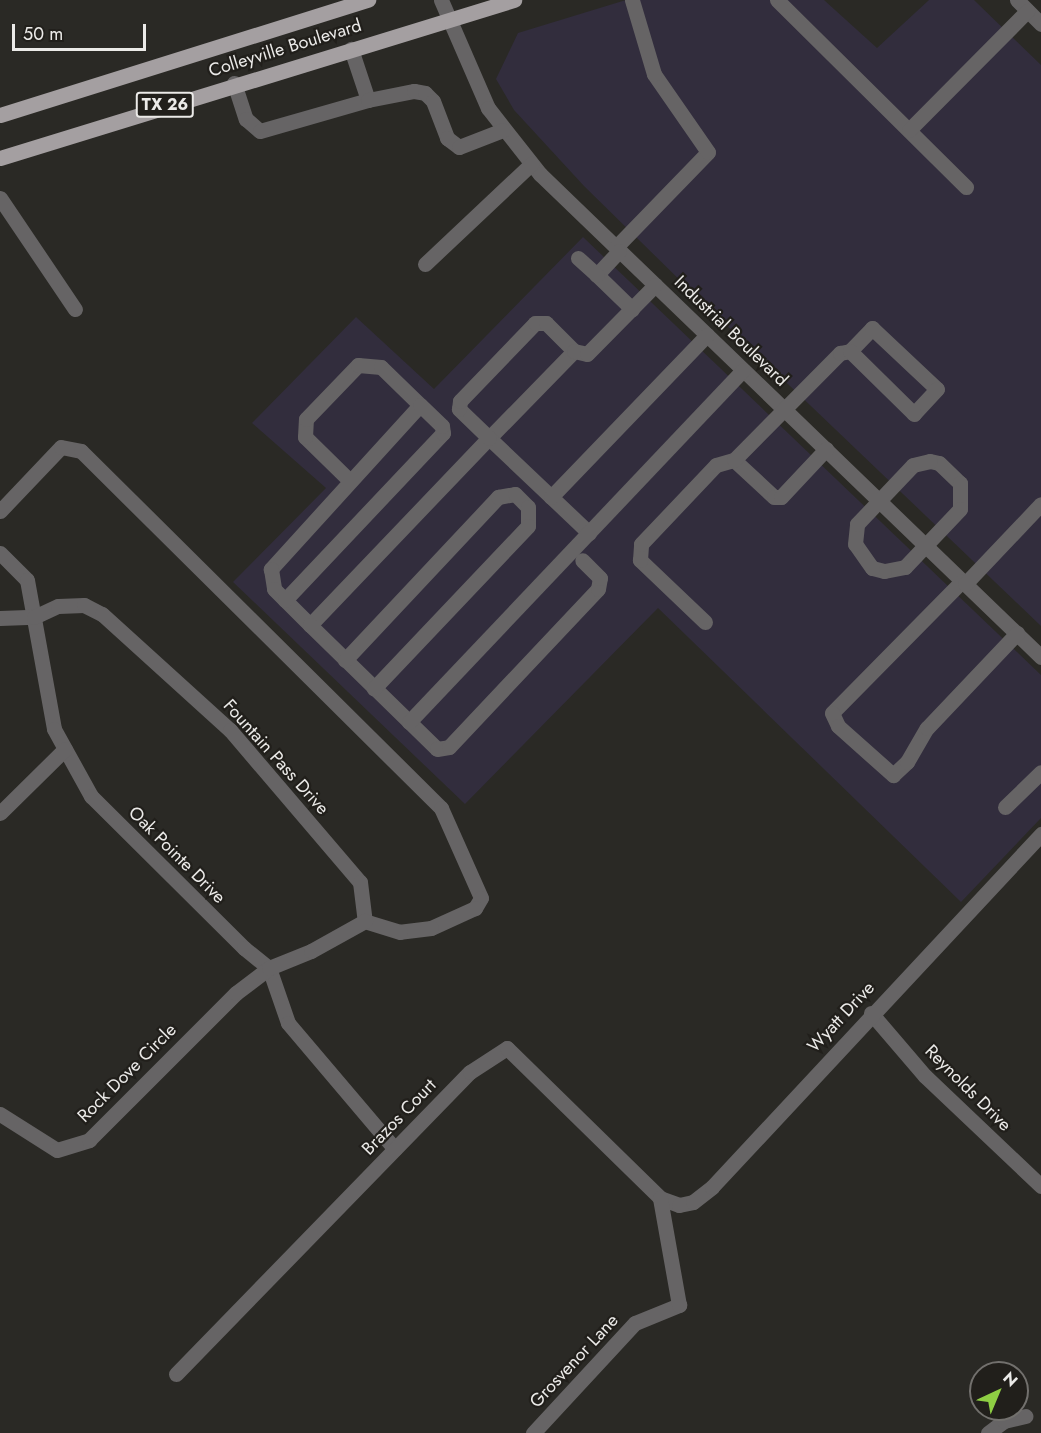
<!DOCTYPE html>
<style>
body{margin:0}
#map{position:relative;width:1041px;height:1433px;overflow:hidden;background:#2a2925;font-family:Jost,sans-serif}
div>[style]{position:absolute}
.commercial>*{inset:0;background:#322d3d}
.minor>*{height:15px;margin:-7.5px;padding:0 7.5px;transform-origin:7.5px;border-radius:7.5px;background:#666465}
.major>*{height:15px;margin:-7.5px;padding:0 7.5px;transform-origin:7.5px;border-radius:7.5px;background:#a49fa1}
span{translate:-50% -50%;white-space:nowrap;text-align:center;line-height:1.15;-webkit-text-stroke:4.5px #211f1b;paint-order:stroke}
.shield-label span{padding:2px 4px;background:#211f1b;border:2px solid;border-radius:4px;-webkit-text-stroke-width:0}
.shield-label{font-size:16px;color:#ebeae8;font-weight:700}
.street-label{font-size:18px;color:#ebeae8}
.north{position:absolute;left:969px;top:1361px;width:60px;height:60px;box-sizing:border-box;background:#211f1b;border:2px solid #72706d;border-radius:50%;rotate:44deg;font-size:16px;font-weight:700;line-height:24px;text-align:center;color:#ebeae8}
.north::after{content:'';display:block;margin:auto;width:21px;height:27px;background:#8ece43;clip-path:polygon(50% 0,100% 100%,50% 72%,0 100%)}
.scale{position:absolute;left:12px;top:24px;width:134px;height:27px;box-sizing:border-box;border:3px solid #ebeae8;border-top:0;padding-left:8px;font-size:18px;line-height:21px;white-space:nowrap;color:#ebeae8;-webkit-text-stroke:4px #211f1b;paint-order:stroke}
</style>
<div id="map">
<div class="commercial">
<i style="clip-path:polygon(626px 0,824px 0,877px 48px,929px 0,974px 0,1041px 65px,1041px 626px,696px 296px,584px 186px,514px 110px,496px 79px,518px 33px)"></i>
<i style="clip-path:polygon(583px 237px,1041px 675px,1041px 818px,961px 902px,658px 608px,465px 804px,233px 582px,326px 488px,252px 423px,356px 317px,434px 389px)"></i>
</div>
<div class="minor">
<i style="left:441px;top:0;width:118px;rotate:66.5deg"></i>
<i style="left:488px;top:108px;width:84px;rotate:51.8deg"></i>
<i style="left:540px;top:174px;width:696px;rotate:43.95deg"></i>
<i style="left:777px;top:0;width:266px;rotate:44.7deg"></i>
<i style="left:1017px;top:0;width:34px;rotate:45deg"></i>
<i style="left:234px;top:83px;width:38px;rotate:72deg"></i>
<i style="left:246px;top:119px;width:18px;rotate:41deg"></i>
<i style="left:260px;top:131px;width:112px;rotate:-16deg"></i>
<i style="left:368px;top:100px;width:54px;rotate:-108.4deg"></i>
<i style="left:368px;top:100px;width:47px;rotate:-11.1deg"></i>
<i style="left:414px;top:91px;width:11px;rotate:10deg"></i>
<i style="left:425px;top:93px;width:11px;rotate:45deg"></i>
<i style="left:433px;top:101px;width:40px;rotate:69deg"></i>
<i style="left:447px;top:138px;width:15px;rotate:37deg"></i>
<i style="left:459px;top:147px;width:47px;rotate:-21.1deg"></i>
<i style="left:909px;top:130px;width:168px;rotate:-45.2deg"></i>
<i style="left:0;top:198px;width:134px;rotate:56deg"></i>
<i style="left:616px;top:247px;width:132px;rotate:-45.9deg"></i>
<i style="left:708px;top:152px;width:95px;rotate:-124.7deg"></i>
<i style="left:654px;top:74px;width:77px;rotate:-106.6deg"></i>
<i style="left:619px;top:251px;width:33px;rotate:133deg"></i>
<i style="left:597px;top:275px;width:49px;rotate:44.2deg"></i>
<i style="left:578px;top:258px;width:25px;rotate:42deg"></i>
<i style="left:425px;top:264px;width:146px;rotate:-43.3deg"></i>
<i style="left:574px;top:351px;width:122px;rotate:134.3deg"></i>
<i style="left:489px;top:438px;width:138px;rotate:43.5deg"></i>
<i style="left:734px;top:460px;width:54px;rotate:42.8deg"></i>
<i style="left:774px;top:497px;width:7px"></i>
<i style="left:781px;top:497px;width:66px;rotate:-46.8deg"></i>
<i style="left:930px;top:461px;width:9px;rotate:13deg"></i>
<i style="left:939px;top:463px;width:29px;rotate:44deg"></i>
<i style="left:960px;top:483px;width:26px;rotate:90deg"></i>
<i style="left:960px;top:509px;width:80px;rotate:133.5deg"></i>
<i style="left:905px;top:567px;width:21px;rotate:169deg"></i>
<i style="left:884px;top:571px;width:12px;rotate:-166deg"></i>
<i style="left:872px;top:568px;width:29px;rotate:-125deg"></i>
<i style="left:855px;top:544px;width:20px;rotate:-84deg"></i>
<i style="left:857px;top:524px;width:81px;rotate:-46.5deg"></i>
<i style="left:913px;top:465px;width:17px;rotate:-13deg"></i>
<i style="left:350px;top:481px;width:63px;rotate:-135.6deg"></i>
<i style="left:305px;top:437px;width:18px;rotate:-87deg"></i>
<i style="left:306px;top:419px;width:75px;rotate:-46.1deg"></i>
<i style="left:358px;top:365px;width:23px;rotate:5deg"></i>
<i style="left:381px;top:367px;width:54px;rotate:44.3deg"></i>
<i style="left:420px;top:405px;width:222px;rotate:132.3deg"></i>
<i style="left:271px;top:569px;width:20px;rotate:81deg"></i>
<i style="left:274px;top:589px;width:51px;rotate:45deg"></i>
<i style="left:310px;top:625px;width:259px;rotate:-46.3deg"></i>
<i style="left:489px;top:438px;width:42px;rotate:-136deg"></i>
<i style="left:459px;top:409px;width:8px;rotate:-83deg"></i>
<i style="left:460px;top:401px;width:108px;rotate:-46.1deg"></i>
<i style="left:535px;top:323px;width:11px"></i>
<i style="left:546px;top:323px;width:40px;rotate:45deg"></i>
<i style="left:574px;top:351px;width:13px;rotate:13deg"></i>
<i style="left:587px;top:354px;width:97px;rotate:-45.4deg"></i>
<i style="left:551px;top:497px;width:225px;rotate:-46.1deg"></i>
<i style="left:0;top:511px;width:88px;rotate:-46.4deg"></i>
<i style="left:61px;top:447px;width:20px;rotate:11deg"></i>
<i style="left:81px;top:451px;width:507px;rotate:44.76deg"></i>
<i style="left:441px;top:808px;width:98px;rotate:66deg"></i>
<i style="left:481px;top:898px;width:12px;rotate:121deg"></i>
<i style="left:475px;top:908px;width:48px;rotate:155.6deg"></i>
<i style="left:431px;top:928px;width:31px;rotate:173deg"></i>
<i style="left:400px;top:932px;width:37px;rotate:-163deg"></i>
<i style="left:0;top:553px;width:38px;rotate:45deg"></i>
<i style="left:27px;top:580px;width:151px;rotate:79.7deg"></i>
<i style="left:54px;top:729px;width:77px;rotate:61.1deg"></i>
<i style="left:91px;top:796px;width:216px;rotate:44.8deg"></i>
<i style="left:244px;top:948px;width:32px;rotate:39deg"></i>
<i style="left:269px;top:968px;width:58px;rotate:70.9deg"></i>
<i style="left:288px;top:1023px;width:165px;rotate:49.7deg"></i>
<i style="left:962px;top:581px;width:185px;rotate:134.6deg"></i>
<i style="left:832px;top:713px;width:14px;rotate:65deg"></i>
<i style="left:838px;top:726px;width:74px;rotate:41.7deg"></i>
<i style="left:893px;top:775px;width:19px;rotate:-43deg"></i>
<i style="left:907px;top:762px;width:39px;rotate:-60deg"></i>
<i style="left:927px;top:728px;width:131px;rotate:-46.5deg"></i>
<i style="left:965px;top:584px;width:110px;rotate:-46.5deg"></i>
<i style="left:285px;top:600px;width:230px;rotate:-46.6deg"></i>
<i style="left:443px;top:433px;width:7px;rotate:-98deg"></i>
<i style="left:442px;top:426px;width:30px;rotate:-136deg"></i>
<i style="left:0;top:618px;width:34px;rotate:-2deg"></i>
<i style="left:34px;top:617px;width:26px;rotate:-25deg"></i>
<i style="left:58px;top:606px;width:26px;rotate:-2deg"></i>
<i style="left:84px;top:605px;width:20px;rotate:27deg"></i>
<i style="left:102px;top:614px;width:173px;rotate:42.2deg"></i>
<i style="left:230px;top:730px;width:200px;rotate:49.5deg"></i>
<i style="left:360px;top:882px;width:39px;rotate:83deg"></i>
<i style="left:705px;top:622px;width:90px;rotate:-136.4deg"></i>
<i style="left:640px;top:560px;width:16px;rotate:-86deg"></i>
<i style="left:641px;top:544px;width:109px;rotate:-46.5deg"></i>
<i style="left:716px;top:465px;width:19px;rotate:-16deg"></i>
<i style="left:734px;top:460px;width:151px;rotate:-45.3deg"></i>
<i style="left:840px;top:353px;width:10px;rotate:-11deg"></i>
<i style="left:850px;top:351px;width:32px;rotate:-46deg"></i>
<i style="left:872px;top:328px;width:89px;rotate:43.2deg"></i>
<i style="left:937px;top:389px;width:34px;rotate:133deg"></i>
<i style="left:914px;top:414px;width:90px;rotate:-135.5deg"></i>
<i style="left:310px;top:625px;width:177px;rotate:44.3deg"></i>
<i style="left:437px;top:749px;width:12px;rotate:-9deg"></i>
<i style="left:449px;top:747px;width:217px;rotate:-46.7deg"></i>
<i style="left:598px;top:589px;width:11px;rotate:-80deg"></i>
<i style="left:600px;top:578px;width:25px;rotate:-135deg"></i>
<i style="left:345px;top:660px;width:224px;rotate:-46.8deg"></i>
<i style="left:498px;top:497px;width:17px;rotate:-10deg"></i>
<i style="left:515px;top:494px;width:18px;rotate:45deg"></i>
<i style="left:528px;top:507px;width:19px;rotate:90deg"></i>
<i style="left:528px;top:526px;width:224px;rotate:133.5deg"></i>
<i style="left:409px;top:722px;width:485px;rotate:-46.5deg"></i>
<i style="left:1005px;top:807px;width:50px;rotate:-44.2deg"></i>
<i style="left:0;top:813px;width:91px;rotate:-44.6deg"></i>
<i style="left:871px;top:1013px;width:83px;rotate:49.4deg"></i>
<i style="left:925px;top:1076px;width:160px;rotate:43.5deg"></i>
<i style="left:0;top:1114px;width:67px;rotate:32.3deg"></i>
<i style="left:57px;top:1150px;width:34px;rotate:-17deg"></i>
<i style="left:89px;top:1140px;width:208px;rotate:-45deg"></i>
<i style="left:236px;top:993px;width:41px;rotate:-37.1deg"></i>
<i style="left:269px;top:968px;width:45px;rotate:-22deg"></i>
<i style="left:311px;top:951px;width:62px;rotate:-29.1deg"></i>
<i style="left:176px;top:1374px;width:421px;rotate:-45.8deg"></i>
<i style="left:470px;top:1072px;width:44px;rotate:-33deg"></i>
<i style="left:507px;top:1048px;width:214px;rotate:44.4deg"></i>
<i style="left:660px;top:1198px;width:20px;rotate:20deg"></i>
<i style="left:679px;top:1205px;width:14px;rotate:-12deg"></i>
<i style="left:693px;top:1202px;width:24px;rotate:-38deg"></i>
<i style="left:712px;top:1187px;width:483px;rotate:-47deg"></i>
<i style="left:533px;top:1433px;width:150px;rotate:-47.2deg"></i>
<i style="left:635px;top:1323px;width:48px;rotate:-22.2deg"></i>
<i style="left:679px;top:1305px;width:109px;rotate:-100.1deg"></i>
<i style="left:988px;top:1433px;width:20px;rotate:-37deg"></i>
<i style="left:1004px;top:1421px;width:22px;rotate:-13deg"></i>
</div>
<div class="major">
<i style="left:0;top:115px;width:386px;rotate:-17.4deg"></i>
<i style="left:0;top:158px;width:538px;rotate:-17.09deg"></i>
</div>
<div class="shield-label">
<span style="left:165px;top:105px">TX 26</span>
</div>
<div class="street-label">
<span style="left:285px;top:48px;rotate:-17deg">Colleyville Boulevard</span>
<span style="left:731px;top:331px;rotate:44deg">Industrial Boulevard</span>
<span style="left:276px;top:757px;rotate:48deg">Fountain Pass Drive</span>
<span style="left:177px;top:855px;rotate:45deg">Oak Pointe Drive</span>
<span style="left:841px;top:1017px;rotate:-47deg">Wyatt Drive</span>
<span style="left:127px;top:1073px;rotate:-45deg">Rock Dove Circle</span>
<span style="left:968px;top:1088px;rotate:45deg">Reynolds Drive</span>
<span style="left:399px;top:1117px;rotate:-46deg">Brazos Court</span>
<span style="left:574px;top:1361px;rotate:-47deg">Grosvenor Lane</span>
</div>
<div class="north">N</div>
<div class="scale">50 m</div>
</div>
